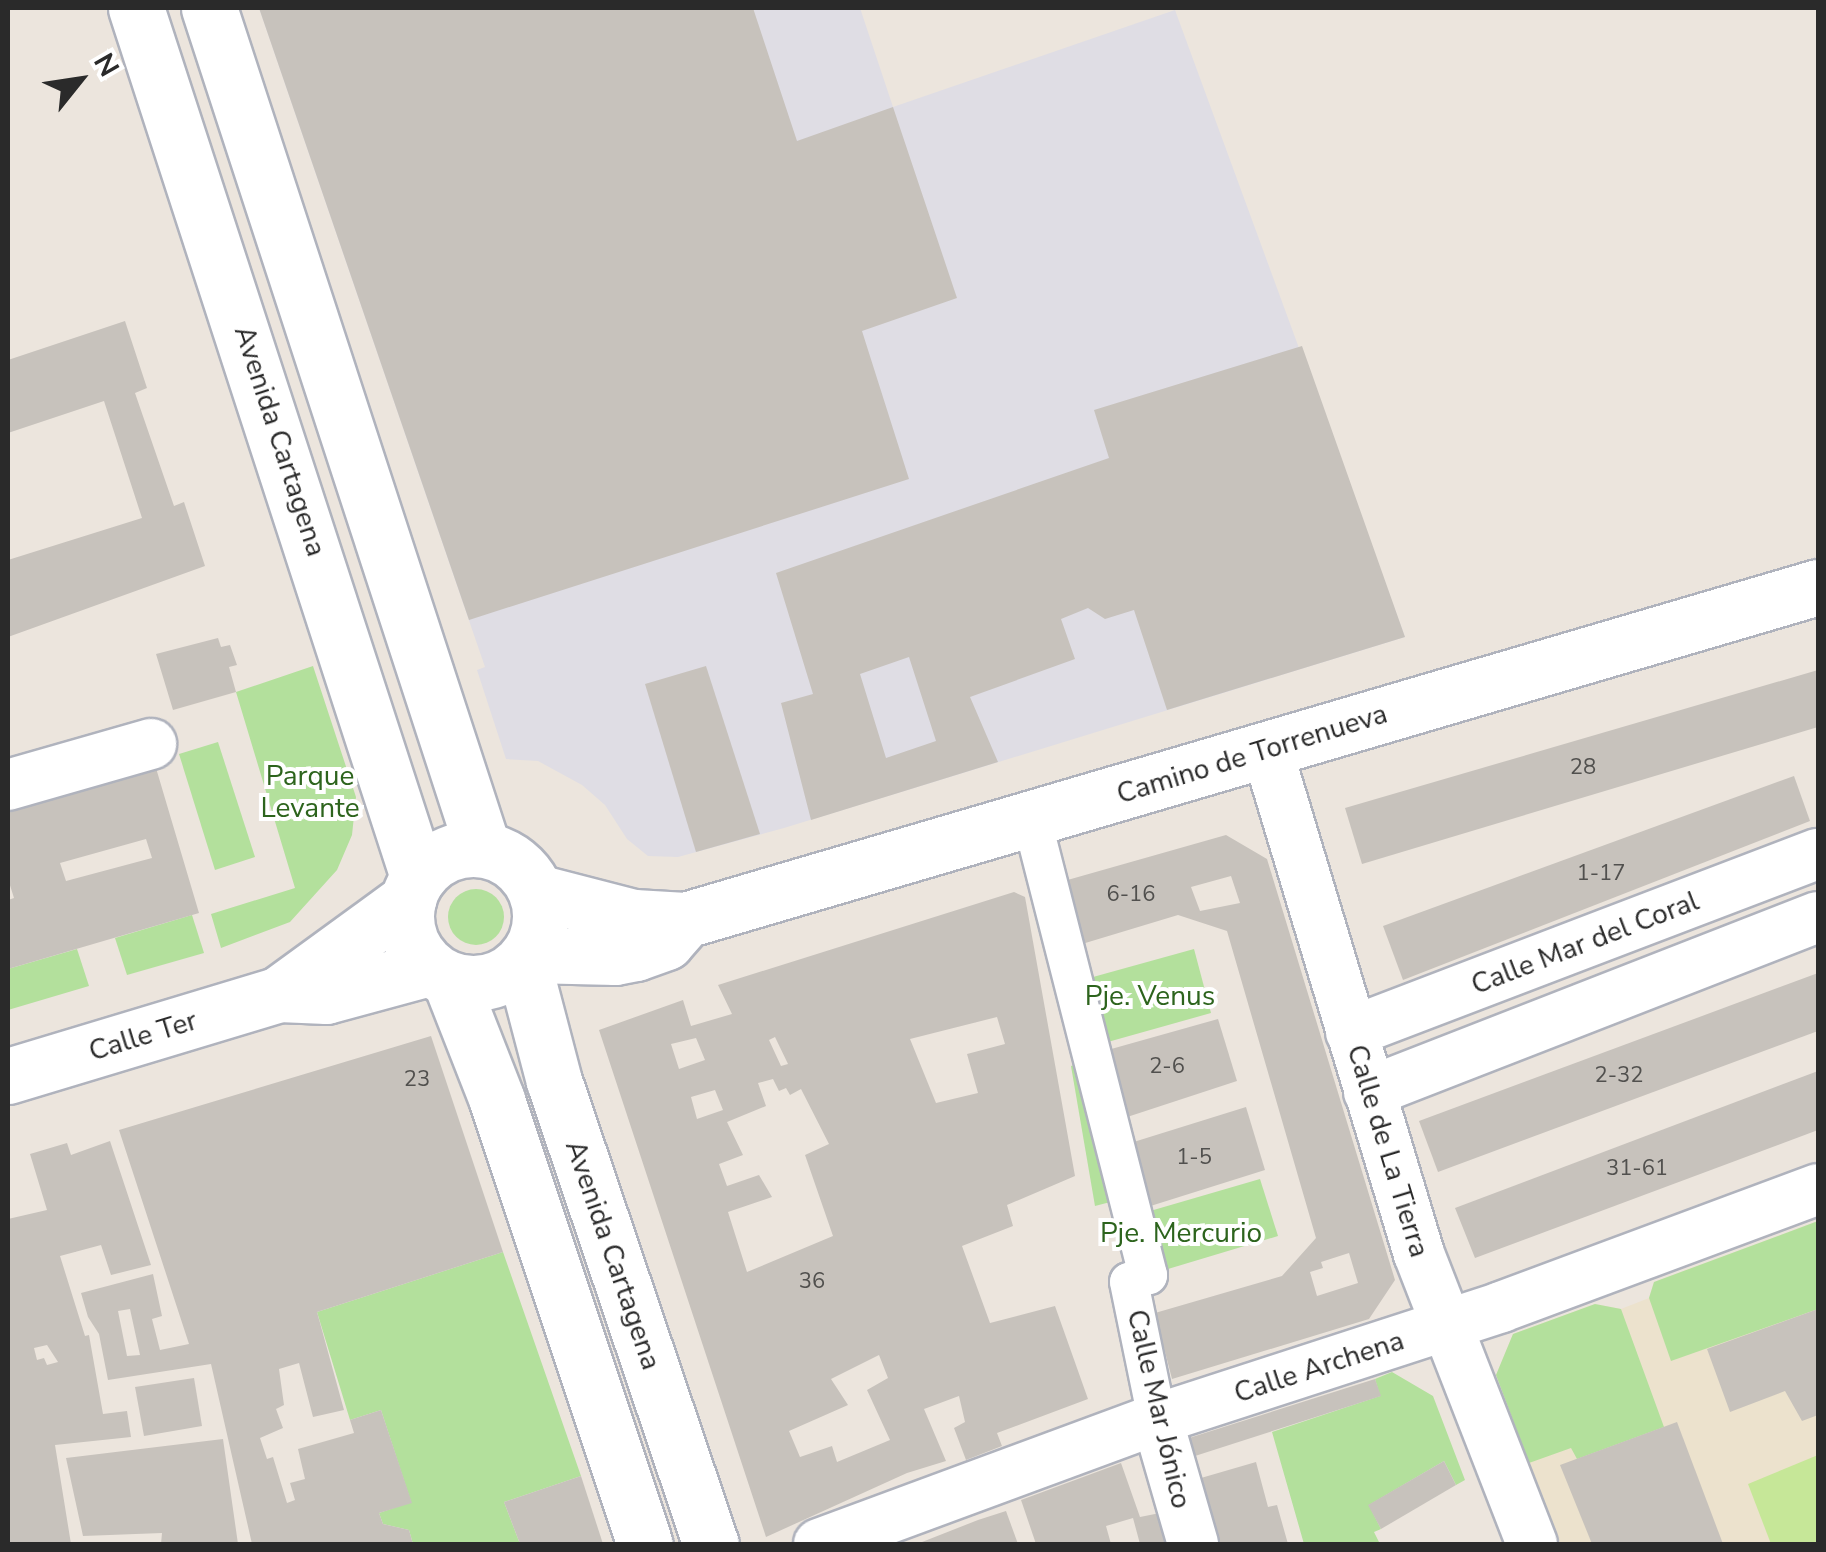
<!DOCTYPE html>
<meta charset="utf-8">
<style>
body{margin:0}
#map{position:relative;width:1826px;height:1552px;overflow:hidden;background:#ece5dd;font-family:"Nunito Sans",sans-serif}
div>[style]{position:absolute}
.industrial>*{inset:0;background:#dfdde4}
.education>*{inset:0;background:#ece2cd}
.green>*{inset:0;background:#b3e09c}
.round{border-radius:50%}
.pitch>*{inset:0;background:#c6e798}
.building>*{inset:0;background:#c7c2bc}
.roads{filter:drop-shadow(2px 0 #b0b3bd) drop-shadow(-2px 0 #b0b3bd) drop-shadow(0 2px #b0b3bd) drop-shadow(0 -2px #b0b3bd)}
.pedestrian>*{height:38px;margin:-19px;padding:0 19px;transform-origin:19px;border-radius:19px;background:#fff}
.minor>*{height:50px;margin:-25px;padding:0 25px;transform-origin:25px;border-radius:25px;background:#fff}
.tertiary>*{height:55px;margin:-27.5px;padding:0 27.5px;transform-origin:27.5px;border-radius:27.5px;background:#fff}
.secondary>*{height:55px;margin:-27.5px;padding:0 27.5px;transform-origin:27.5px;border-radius:27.5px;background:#fff}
.secondary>.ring{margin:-27.5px;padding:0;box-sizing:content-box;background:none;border:55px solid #fff;border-radius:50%}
span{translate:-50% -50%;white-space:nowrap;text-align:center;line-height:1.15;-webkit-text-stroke:8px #fff;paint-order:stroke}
.number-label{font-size:22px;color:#51504e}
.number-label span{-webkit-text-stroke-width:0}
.street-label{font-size:28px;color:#2a2a2a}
.park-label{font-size:28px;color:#2d641d}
.frame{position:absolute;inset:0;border:10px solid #2a2a2a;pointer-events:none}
.north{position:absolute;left:30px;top:30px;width:100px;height:100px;-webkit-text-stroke:8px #fff;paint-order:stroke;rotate:60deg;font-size:28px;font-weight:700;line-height:40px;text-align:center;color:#2a2a2a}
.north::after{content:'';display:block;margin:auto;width:35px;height:45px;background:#2a2a2a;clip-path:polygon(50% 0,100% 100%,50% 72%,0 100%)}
</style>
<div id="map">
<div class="industrial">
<i style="clip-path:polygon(259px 8px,860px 8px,893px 107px,1175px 10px,1405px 637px,784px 828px,678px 857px,648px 856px,627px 839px,605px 805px,582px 785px,538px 761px,506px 759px,477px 670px,485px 667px)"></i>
</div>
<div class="education">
<i style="clip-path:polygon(1818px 1221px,1818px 1544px,1560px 1544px,1496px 1375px,1513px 1334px,1595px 1304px,1621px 1309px,1649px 1298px,1654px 1282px)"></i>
</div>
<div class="green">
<i style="clip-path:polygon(313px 666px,356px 797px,352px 835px,337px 870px,290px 922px,221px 948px,211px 914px,295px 888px,236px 692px)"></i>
<i style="clip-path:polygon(218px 742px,255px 857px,215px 870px,179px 754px)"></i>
<i class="round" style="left:448px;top:889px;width:56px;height:56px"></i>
<i style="clip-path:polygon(192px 915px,204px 953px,127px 975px,115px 938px)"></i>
<i style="clip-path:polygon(77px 949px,89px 986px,8px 1010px,8px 969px)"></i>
<i style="clip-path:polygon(1194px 949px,1211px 1013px,1090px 1047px,1075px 982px)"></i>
<i style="clip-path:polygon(1082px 1063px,1118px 1200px,1095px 1206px,1071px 1066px)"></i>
<i style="clip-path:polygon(1260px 1179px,1278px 1236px,1148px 1275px,1133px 1216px)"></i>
<i style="clip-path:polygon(1818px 1221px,1818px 1309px,1671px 1361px,1649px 1298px,1654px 1282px)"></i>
<i style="clip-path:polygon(503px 1252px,581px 1476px,504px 1502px,520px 1544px,413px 1544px,409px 1530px,383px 1524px,379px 1513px,411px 1502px,381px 1410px,350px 1420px,317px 1312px)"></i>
<i style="clip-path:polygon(1595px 1304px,1621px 1309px,1664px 1427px,1577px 1459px,1571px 1448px,1529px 1463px,1496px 1375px,1513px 1334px)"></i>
<i style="clip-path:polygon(1392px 1372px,1433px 1396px,1465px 1480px,1456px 1485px,1444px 1461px,1369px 1505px,1381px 1529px,1374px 1532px,1380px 1544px,1304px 1544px,1272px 1432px,1380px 1396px,1375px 1379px)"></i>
</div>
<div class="pitch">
<i style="clip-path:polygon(1818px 1455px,1818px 1544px,1771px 1544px,1748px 1484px)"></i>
</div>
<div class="building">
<i style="clip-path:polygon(259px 8px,753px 8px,797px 141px,893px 107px,957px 298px,862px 331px,909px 479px,469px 620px)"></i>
<i style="clip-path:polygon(125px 321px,147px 388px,135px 393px,174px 506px,184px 502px,205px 566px,8px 637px,8px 560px,142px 518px,104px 401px,8px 433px,8px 360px)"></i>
<i style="clip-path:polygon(evenodd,1302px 346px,1405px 637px,1167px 710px,1134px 610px,1105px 619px,1088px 608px,1061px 619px,1075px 659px,970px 697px,998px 762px,811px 820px,781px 703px,813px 694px,776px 573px,1109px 458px,1094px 410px,1302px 346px,909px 657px,936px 741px,886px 758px,860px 674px,909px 657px)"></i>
<i style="clip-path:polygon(218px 638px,221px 647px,230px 645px,237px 665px,229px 667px,236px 692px,173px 710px,156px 654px)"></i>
<i style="clip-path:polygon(706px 666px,760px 834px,696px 852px,645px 684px)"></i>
<i style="clip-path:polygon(1818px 670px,1818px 727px,1362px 864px,1345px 808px)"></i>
<i style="clip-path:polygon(evenodd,156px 768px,199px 913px,8px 969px,8px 900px,14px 898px,8px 879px,8px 812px,156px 768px,146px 839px,152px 858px,66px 881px,60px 863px,146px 839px)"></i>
<i style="clip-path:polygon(1794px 776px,1810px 821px,1403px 980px,1383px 926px)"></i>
<i style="clip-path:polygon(evenodd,1226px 835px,1267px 859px,1395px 1280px,1369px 1319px,1172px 1379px,1155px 1313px,1282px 1276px,1316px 1238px,1227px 931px,1178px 915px,1082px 944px,1064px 881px,1226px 835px,1231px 876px,1240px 903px,1200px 911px,1191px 887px,1231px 876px,1226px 835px,1349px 1253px,1358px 1283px,1317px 1296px,1310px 1272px,1323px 1268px,1321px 1262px,1349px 1253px)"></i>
<i style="clip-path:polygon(evenodd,1014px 892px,1025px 897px,1075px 1176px,1007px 1205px,1013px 1226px,962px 1246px,990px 1323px,1055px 1306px,1088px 1399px,997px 1433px,1002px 1446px,966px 1460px,954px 1428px,965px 1422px,959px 1396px,924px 1409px,946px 1461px,907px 1473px,766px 1537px,599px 1030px,683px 1000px,691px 1026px,732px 1014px,718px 985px,1014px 892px,997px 1017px,1005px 1044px,967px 1054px,978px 1093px,936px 1103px,910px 1039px,997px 1017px,1014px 892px,775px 1037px,788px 1064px,781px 1066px,769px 1040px,775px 1037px,1014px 892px,696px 1038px,705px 1060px,679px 1069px,671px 1044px,696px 1038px,1014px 892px,773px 1079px,779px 1091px,786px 1088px,790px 1095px,801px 1089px,829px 1144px,805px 1155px,833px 1236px,747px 1272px,728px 1212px,772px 1197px,759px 1175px,727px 1186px,719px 1164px,743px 1155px,727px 1122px,766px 1106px,758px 1083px,773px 1079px,1014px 892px,715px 1090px,723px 1110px,697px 1119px,691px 1097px,715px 1090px,1014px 892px,879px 1355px,888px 1378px,867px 1390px,890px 1440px,837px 1462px,832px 1446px,800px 1457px,789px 1431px,848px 1405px,831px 1379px,879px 1355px)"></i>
<i style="clip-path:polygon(1818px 973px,1818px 1031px,1438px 1172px,1419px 1121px)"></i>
<i style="clip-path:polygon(1218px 1019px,1237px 1081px,1118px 1120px,1097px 1053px)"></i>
<i style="clip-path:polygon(evenodd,431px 1036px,503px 1252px,317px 1312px,344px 1410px,313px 1417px,299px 1363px,279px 1369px,284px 1405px,276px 1409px,283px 1428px,260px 1438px,267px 1459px,273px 1457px,287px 1503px,295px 1500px,290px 1483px,305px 1479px,298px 1449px,354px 1433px,350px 1420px,381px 1410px,412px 1503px,379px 1513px,383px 1524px,409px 1530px,413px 1544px,252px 1544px,211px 1364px,108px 1380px,99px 1334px,88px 1317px,81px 1293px,153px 1274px,162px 1316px,152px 1319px,160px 1350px,189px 1344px,119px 1130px,431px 1036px,130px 1309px,140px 1355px,127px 1356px,118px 1311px,130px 1309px)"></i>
<i style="clip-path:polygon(1818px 1071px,1818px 1130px,1475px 1258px,1455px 1208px)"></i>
<i style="clip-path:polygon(1246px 1107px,1265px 1170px,1141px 1209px,1124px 1145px)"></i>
<i style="clip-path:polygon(evenodd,110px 1141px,151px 1265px,111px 1275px,101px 1245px,60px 1256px,85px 1336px,89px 1335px,103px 1414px,127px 1411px,131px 1437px,55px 1445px,71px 1544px,8px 1544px,8px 1219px,47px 1210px,30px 1154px,67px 1143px,71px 1155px,110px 1141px,47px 1345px,58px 1362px,47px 1365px,44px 1358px,37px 1360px,34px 1348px,47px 1345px)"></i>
<i style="clip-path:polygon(1818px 1309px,1818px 1415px,1802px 1421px,1785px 1391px,1730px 1412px,1707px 1349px)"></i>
<i style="clip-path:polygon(194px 1378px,202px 1426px,144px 1436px,135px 1387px)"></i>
<i style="clip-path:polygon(1375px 1379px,1381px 1396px,1195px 1456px,1189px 1438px)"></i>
<i style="clip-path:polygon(1677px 1422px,1723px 1544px,1592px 1544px,1560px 1465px)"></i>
<i style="clip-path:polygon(223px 1439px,238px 1544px,161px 1544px,162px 1533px,83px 1536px,66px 1458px)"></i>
<i style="clip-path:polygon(1444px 1461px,1456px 1485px,1381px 1529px,1368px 1505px)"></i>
<i style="clip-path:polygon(1256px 1462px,1268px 1507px,1277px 1505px,1288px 1544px,1219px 1544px,1201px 1478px)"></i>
<i style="clip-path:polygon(1121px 1463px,1140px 1517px,1160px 1513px,1167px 1544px,1140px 1544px,1133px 1518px,1106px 1526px,1111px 1544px,1036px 1544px,1021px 1500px)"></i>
<i style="clip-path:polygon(581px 1476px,603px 1544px,520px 1544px,504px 1502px)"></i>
<i style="clip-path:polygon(1006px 1511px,1018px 1544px,917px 1544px,978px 1520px)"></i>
</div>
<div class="roads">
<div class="pedestrian">
<i style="left:1032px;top:820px;width:470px;rotate:75.7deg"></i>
<i style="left:1148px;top:1275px;width:20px;rotate:160deg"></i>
<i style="left:1129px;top:1282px;width:140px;rotate:78.4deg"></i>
</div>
<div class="minor">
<i style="left:1267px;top:750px;width:526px;rotate:73.22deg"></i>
<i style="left:1419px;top:1254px;width:311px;rotate:68.7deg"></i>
<i style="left:8px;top:785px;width:149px;rotate:-16deg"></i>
<i style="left:1351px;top:1032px;width:500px;rotate:-20.9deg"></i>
<i style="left:1369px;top:1092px;width:482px;rotate:-21.3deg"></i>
<i style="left:1157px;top:1419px;width:130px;rotate:73.9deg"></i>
<i style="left:819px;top:1544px;width:360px;rotate:-20.3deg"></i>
<i style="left:1157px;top:1419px;width:362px;rotate:-18deg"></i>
<i style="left:1501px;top:1307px;width:338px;rotate:-20.4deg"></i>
</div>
<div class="tertiary">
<i style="left:279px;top:994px;width:160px;rotate:-36.1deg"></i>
<i style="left:8px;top:1076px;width:283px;rotate:-16.8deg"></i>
<i style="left:279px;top:994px;width:47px;rotate:2.4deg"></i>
<i style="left:326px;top:996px;width:107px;rotate:-15.2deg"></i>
</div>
<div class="secondary">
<i style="left:136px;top:8px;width:914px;rotate:72.02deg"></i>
<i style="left:209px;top:8px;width:885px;rotate:71.95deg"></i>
<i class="ring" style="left:406px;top:849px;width:79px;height:79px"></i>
<i style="left:537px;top:892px;width:100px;rotate:14.5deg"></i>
<i style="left:634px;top:917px;width:51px;rotate:3.4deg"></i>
<i style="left:685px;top:920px;width:1181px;rotate:-16.38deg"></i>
<i style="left:529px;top:955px;width:86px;rotate:1.3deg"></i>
<i style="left:615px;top:957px;width:21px;rotate:-11deg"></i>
<i style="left:636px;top:953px;width:32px;rotate:-20deg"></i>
<i style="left:666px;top:942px;width:29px;rotate:-49deg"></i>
<i style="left:523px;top:963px;width:122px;rotate:75.3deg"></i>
<i style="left:554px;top:1081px;width:489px;rotate:71.3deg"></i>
<i style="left:450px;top:980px;width:129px;rotate:68.6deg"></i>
<i style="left:497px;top:1100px;width:468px;rotate:71.6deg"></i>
</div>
</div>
<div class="number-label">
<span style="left:1583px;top:768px">28</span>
<span style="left:1601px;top:874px">1-17</span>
<span style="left:1131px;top:895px">6-16</span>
<span style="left:1167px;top:1067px">2-6</span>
<span style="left:1619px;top:1076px">2-32</span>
<span style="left:417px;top:1080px">23</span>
<span style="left:1194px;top:1158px">1-5</span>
<span style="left:1637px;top:1169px">31-61</span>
<span style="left:812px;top:1282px">36</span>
</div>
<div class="street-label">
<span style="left:280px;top:441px;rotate:72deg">Avenida Cartagena</span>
<span style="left:1252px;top:754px;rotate:-17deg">Camino de Torrenueva</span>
<span style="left:1585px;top:943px;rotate:-21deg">Calle Mar del Coral</span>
<span style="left:143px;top:1036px;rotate:-17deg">Calle Ter</span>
<span style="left:1388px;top:1151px;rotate:73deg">Calle de La Tierra</span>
<span style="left:613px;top:1255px;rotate:71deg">Avenida Cartagena</span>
<span style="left:1319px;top:1367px;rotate:-18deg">Calle Archena</span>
<span style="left:1159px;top:1409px;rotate:77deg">Calle Mar Jónico</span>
</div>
<div class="park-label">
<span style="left:310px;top:792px">Parque<br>Levante</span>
<span style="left:1150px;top:996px">Pje. Venus</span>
<span style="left:1181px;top:1233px">Pje. Mercurio</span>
</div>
<div class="frame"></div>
<div class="north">N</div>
</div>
